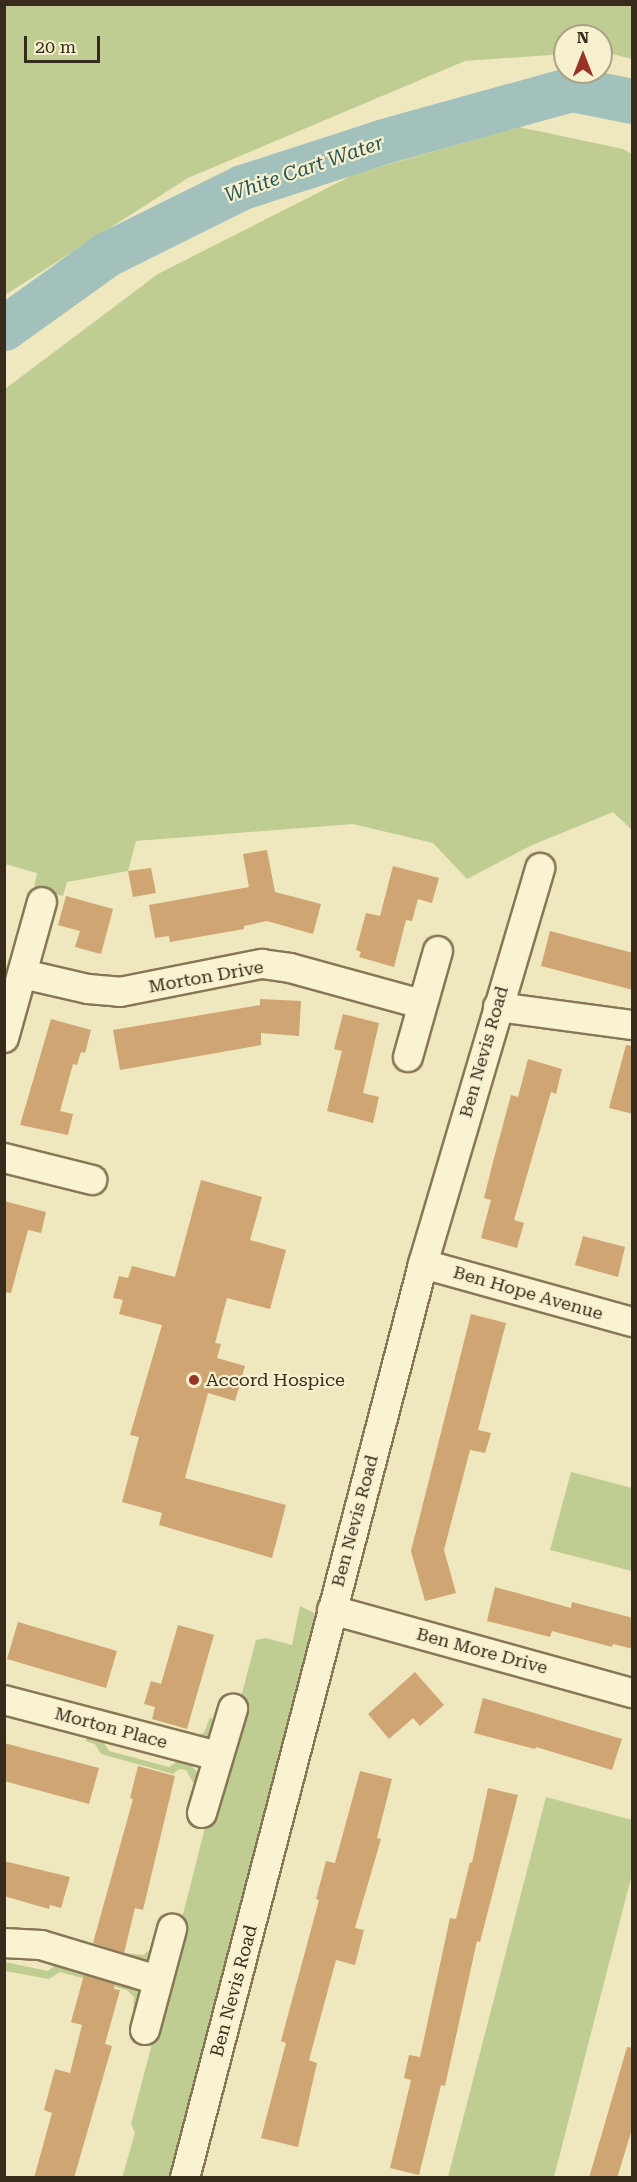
<!DOCTYPE html>
<style>
body{margin:0}
#map{position:relative;width:637px;height:2182px;overflow:hidden;background:#efe7be;font-family:"Roboto Serif",serif}
div>[style]{position:absolute}
.green>*{inset:0;background:#bfcd92}
.river>*{height:45px;margin:-22.5px;padding:0 22.5px;transform-origin:22.5px;border-radius:22.5px;background:#a2c1bc}
.building>*{inset:0;background:#cfa573}
.roads{filter:drop-shadow(2px 0 #887756) drop-shadow(-2px 0 #887756) drop-shadow(0 2px #887756) drop-shadow(0 -2px #887756)}
.minor>*{height:28px;margin:-14px;padding:0 14px;transform-origin:14px;border-radius:14px;background:#faf3d2}
.dots>*{width:16px;height:16px;translate:-50% -50%;box-sizing:border-box;border:3px solid #f6f0ce;border-radius:50%}
span{translate:-50% -50%;white-space:nowrap;text-align:center;line-height:1.15;-webkit-text-stroke:4.5px #f6f0ce;paint-order:stroke}
.street-label{font-size:18px;color:#372c1c}
.poi-label{font-size:18px;color:#372c1c}
.left{translate:0 -50%;text-align:left}
.water-label{font-size:20px;color:#2a5457;font-style:italic}
.frame{position:absolute;inset:0;border:6px solid #372c1c;pointer-events:none}
.north{position:absolute;left:553px;top:24px;width:60px;height:60px;box-sizing:border-box;background:#f6f0ce;border:2px solid #aaa287;border-radius:50%;rotate:0deg;font-size:16px;font-weight:700;line-height:24px;text-align:center;color:#372c1c}
.north::after{content:'';display:block;margin:auto;width:21px;height:27px;background:#993324;clip-path:polygon(50% 0,100% 100%,50% 72%,0 100%)}
.scale{position:absolute;left:24px;top:36px;width:76px;height:27px;box-sizing:border-box;border:3px solid #372c1c;border-top:0;padding-left:8px;font-size:18px;line-height:21px;white-space:nowrap;color:#372c1c;-webkit-text-stroke:4px #f6f0ce;paint-order:stroke}
</style>
<div id="map">
<div class="green">
<i style="clip-path:polygon(5px 4px,632px 5px,632px 59px,601px 51px,601px 36px,565px 36px,565px 54px,465px 61px,188px 178px,5px 295px)"></i>
<i style="clip-path:polygon(519px 127px,623px 149px,632px 154px,632px 830px,613px 812px,530px 846px,467px 879px,433px 843px,353px 824px,136px 841px,128px 871px,67px 882px,63px 896px,34px 889px,37px 873px,5px 864px,5px 389px,158px 274px,355px 174px)"></i>
<i style="clip-path:polygon(571px 1472px,632px 1488px,632px 1571px,550px 1550px)"></i>
<i style="clip-path:polygon(300px 1606px,316px 1614px,319px 1621px,173px 2177px,122px 2178px,135px 2133px,131px 2124px,153px 2040px,158px 2040px,187px 1928px,182px 1918px,206px 1824px,211px 1818px,215px 1818px,245px 1707px,241px 1697px,256px 1640px,266px 1638px,292px 1645px)"></i>
<i style="clip-path:polygon(100px 1708px,198px 1735px,204px 1733px,210px 1717px,218px 1725px,209px 1737px,202px 1741px,103px 1716px)"></i>
<i style="clip-path:polygon(90px 1735px,101px 1738px,109px 1751px,169px 1767px,179px 1760px,191px 1765px,201px 1777px,199px 1793px,191px 1795px,194px 1784px,186px 1770px,179px 1769px,173px 1774px,101px 1754px,95px 1744px,85px 1741px)"></i>
<i style="clip-path:polygon(546px 1797px,632px 1820px,632px 1874px,554px 2177px,448px 2177px)"></i>
<i style="clip-path:polygon(39px 1928px,124px 1953px,143px 1955px,150px 1950px,152px 1943px,157px 1953px,149px 1960px,141px 1963px,45px 1937px)"></i>
<i style="clip-path:polygon(5px 1962px,48px 1971px,58px 1963px,132px 1985px,139px 1990px,143px 2000px,141px 2014px,133px 2015px,134px 1997px,127px 1990px,60px 1972px,49px 1979px,5px 1971px)"></i>
</div>
<div class="river">
<i style="left:4px;top:328px;width:127px;rotate:-35.7deg"></i>
<i style="left:107px;top:254px;width:151px;rotate:-26.4deg"></i>
<i style="left:242px;top:187px;width:149px;rotate:-17.9deg"></i>
<i style="left:384px;top:141px;width:194px;rotate:-15.5deg"></i>
<i style="left:571px;top:89px;width:62px;rotate:11.1deg"></i>
</div>
<div class="building">
<i style="clip-path:polygon(267px 850px,275px 892px,321px 904px,313px 934px,267px 921px,244px 926px,244px 929px,170px 942px,169px 936px,155px 938px,149px 905px,249px 887px,243px 854px)"></i>
<i style="clip-path:polygon(393px 866px,439px 878px,432px 903px,418px 899px,412px 921px,406px 920px,394px 967px,359px 957px,361px 952px,356px 950px,366px 913px,380px 916px)"></i>
<i style="clip-path:polygon(151px 868px,156px 893px,133px 897px,128px 871px)"></i>
<i style="clip-path:polygon(66px 896px,113px 909px,101px 954px,75px 947px,80px 931px,58px 925px)"></i>
<i style="clip-path:polygon(550px 931px,633px 953px,633px 990px,541px 966px)"></i>
<i style="clip-path:polygon(260px 999px,301px 1001px,299px 1036px,261px 1033px,261px 1045px,120px 1070px,113px 1030px,260px 1005px)"></i>
<i style="clip-path:polygon(343px 1014px,379px 1023px,363px 1093px,379px 1097px,373px 1123px,327px 1111px,342px 1051px,334px 1049px)"></i>
<i style="clip-path:polygon(51px 1019px,91px 1030px,85px 1053px,81px 1052px,77px 1065px,73px 1064px,60px 1111px,73px 1114px,68px 1135px,20px 1125px)"></i>
<i style="clip-path:polygon(626px 1045px,633px 1046px,633px 1114px,609px 1108px)"></i>
<i style="clip-path:polygon(528px 1059px,562px 1069px,556px 1094px,551px 1092px,514px 1220px,524px 1223px,517px 1248px,481px 1238px,491px 1200px,484px 1198px,494px 1158px,511px 1095px,518px 1097px)"></i>
<i style="clip-path:polygon(201px 1180px,262px 1197px,250px 1240px,286px 1250px,270px 1309px,227px 1298px,215px 1343px,221px 1344px,217px 1358px,245px 1366px,235px 1401px,208px 1393px,185px 1478px,286px 1505px,272px 1558px,159px 1525px,162px 1513px,122px 1502px,139px 1437px,130px 1435px,162px 1325px,119px 1314px,123px 1300px,113px 1298px,119px 1276px,128px 1278px,132px 1266px,175px 1277px)"></i>
<i style="clip-path:polygon(4px 1201px,46px 1212px,41px 1233px,28px 1230px,11px 1293px,4px 1292px)"></i>
<i style="clip-path:polygon(583px 1236px,625px 1247px,618px 1277px,575px 1265px)"></i>
<i style="clip-path:polygon(471px 1314px,506px 1323px,478px 1430px,491px 1433px,485px 1453px,470px 1450px,444px 1550px,456px 1593px,425px 1601px,411px 1551px)"></i>
<i style="clip-path:polygon(495px 1587px,571px 1608px,572px 1602px,633px 1618px,633px 1649px,613px 1644px,612px 1647px,552px 1631px,550px 1637px,487px 1621px)"></i>
<i style="clip-path:polygon(18px 1622px,117px 1651px,106px 1688px,7px 1659px)"></i>
<i style="clip-path:polygon(178px 1625px,214px 1635px,187px 1729px,152px 1719px,155px 1707px,144px 1704px,151px 1681px,161px 1684px)"></i>
<i style="clip-path:polygon(415px 1672px,444px 1705px,420px 1726px,413px 1718px,389px 1739px,368px 1714px)"></i>
<i style="clip-path:polygon(483px 1698px,622px 1739px,612px 1770px,536px 1747px,535px 1749px,474px 1733px)"></i>
<i style="clip-path:polygon(4px 1743px,99px 1768px,89px 1804px,4px 1781px)"></i>
<i style="clip-path:polygon(138px 1766px,175px 1776px,143px 1910px,135px 1908px,124px 1953px,93px 1943px,133px 1799px,130px 1798px)"></i>
<i style="clip-path:polygon(360px 1771px,392px 1779px,377px 1838px,381px 1839px,355px 1928px,364px 1930px,355px 1965px,336px 1960px,309px 2060px,317px 2063px,298px 2147px,261px 2138px,286px 2043px,281px 2041px,319px 1900px,316px 1899px,326px 1861px,335px 1863px)"></i>
<i style="clip-path:polygon(488px 1788px,518px 1795px,480px 1942px,477px 1941px,445px 2086px,441px 2085px,419px 2175px,390px 2168px,411px 2080px,404px 2078px,409px 2055px,420px 2057px,450px 1918px,456px 1919px,470px 1862px,472px 1863px)"></i>
<i style="clip-path:polygon(4px 1861px,70px 1877px,61px 1908px,50px 1905px,49px 1909px,4px 1896px)"></i>
<i style="clip-path:polygon(84px 1975px,115px 1984px,114px 1989px,120px 1990px,105px 2044px,112px 2046px,74px 2178px,34px 2178px,52px 2113px,44px 2110px,55px 2069px,70px 2073px,82px 2025px,71px 2022px)"></i>
<i style="clip-path:polygon(627px 2047px,633px 2048px,633px 2126px,617px 2178px,589px 2178px)"></i>
</div>
<div class="roads">
<div class="minor">
<i style="left:23px;top:974px;width:67px;rotate:13deg"></i>
<i style="left:88px;top:989px;width:32px;rotate:5deg"></i>
<i style="left:120px;top:992px;width:145px;rotate:-11.2deg"></i>
<i style="left:262px;top:964px;width:28px;rotate:8deg"></i>
<i style="left:290px;top:968px;width:137px;rotate:15.3deg"></i>
<i style="left:498px;top:1007px;width:135px;rotate:7.7deg"></i>
<i style="left:4px;top:1038px;width:141px;rotate:-74.4deg"></i>
<i style="left:408px;top:1057px;width:110px;rotate:-74.2deg"></i>
<i style="left:4px;top:1158px;width:91px;rotate:14deg"></i>
<i style="left:423px;top:1264px;width:217px;rotate:15.5deg"></i>
<i style="left:332px;top:1610px;width:311px;rotate:15.5deg"></i>
<i style="left:4px;top:1700px;width:220px;rotate:14.7deg"></i>
<i style="left:202px;top:1813px;width:109px;rotate:-73.4deg"></i>
<i style="left:4px;top:1943px;width:37px;rotate:3deg"></i>
<i style="left:41px;top:1945px;width:122px;rotate:16.7deg"></i>
<i style="left:145px;top:2030px;width:105px;rotate:-75deg"></i>
<i style="left:185px;top:2178px;width:944px;rotate:-75.4deg"></i>
<i style="left:423px;top:1264px;width:413px;rotate:-73.5deg"></i>
</div>
</div>
<div class="dots">
<i style="left:194px;top:1380px;background:#993324"></i>
</div>
<div class="street-label">
<span style="left:206px;top:977px;rotate:-10deg">Morton Drive</span>
<span style="left:484px;top:1052px;rotate:-74deg">Ben Nevis Road</span>
<span style="left:528px;top:1293px;rotate:16deg">Ben Hope Avenue</span>
<span style="left:355px;top:1521px;rotate:-75deg">Ben Nevis Road</span>
<span style="left:482px;top:1651px;rotate:15deg">Ben More Drive</span>
<span style="left:111px;top:1728px;rotate:15deg">Morton Place</span>
<span style="left:234px;top:1991px;rotate:-75deg">Ben Nevis Road</span>
</div>
<div class="poi-label">
<span class="left" style="left:206px;top:1380px">Accord Hospice</span>
</div>
<div class="water-label">
<span style="left:304px;top:169px;rotate:-19deg">White Cart Water</span>
</div>
<div class="frame"></div>
<div class="north">N</div>
<div class="scale">20 m</div>
</div>
